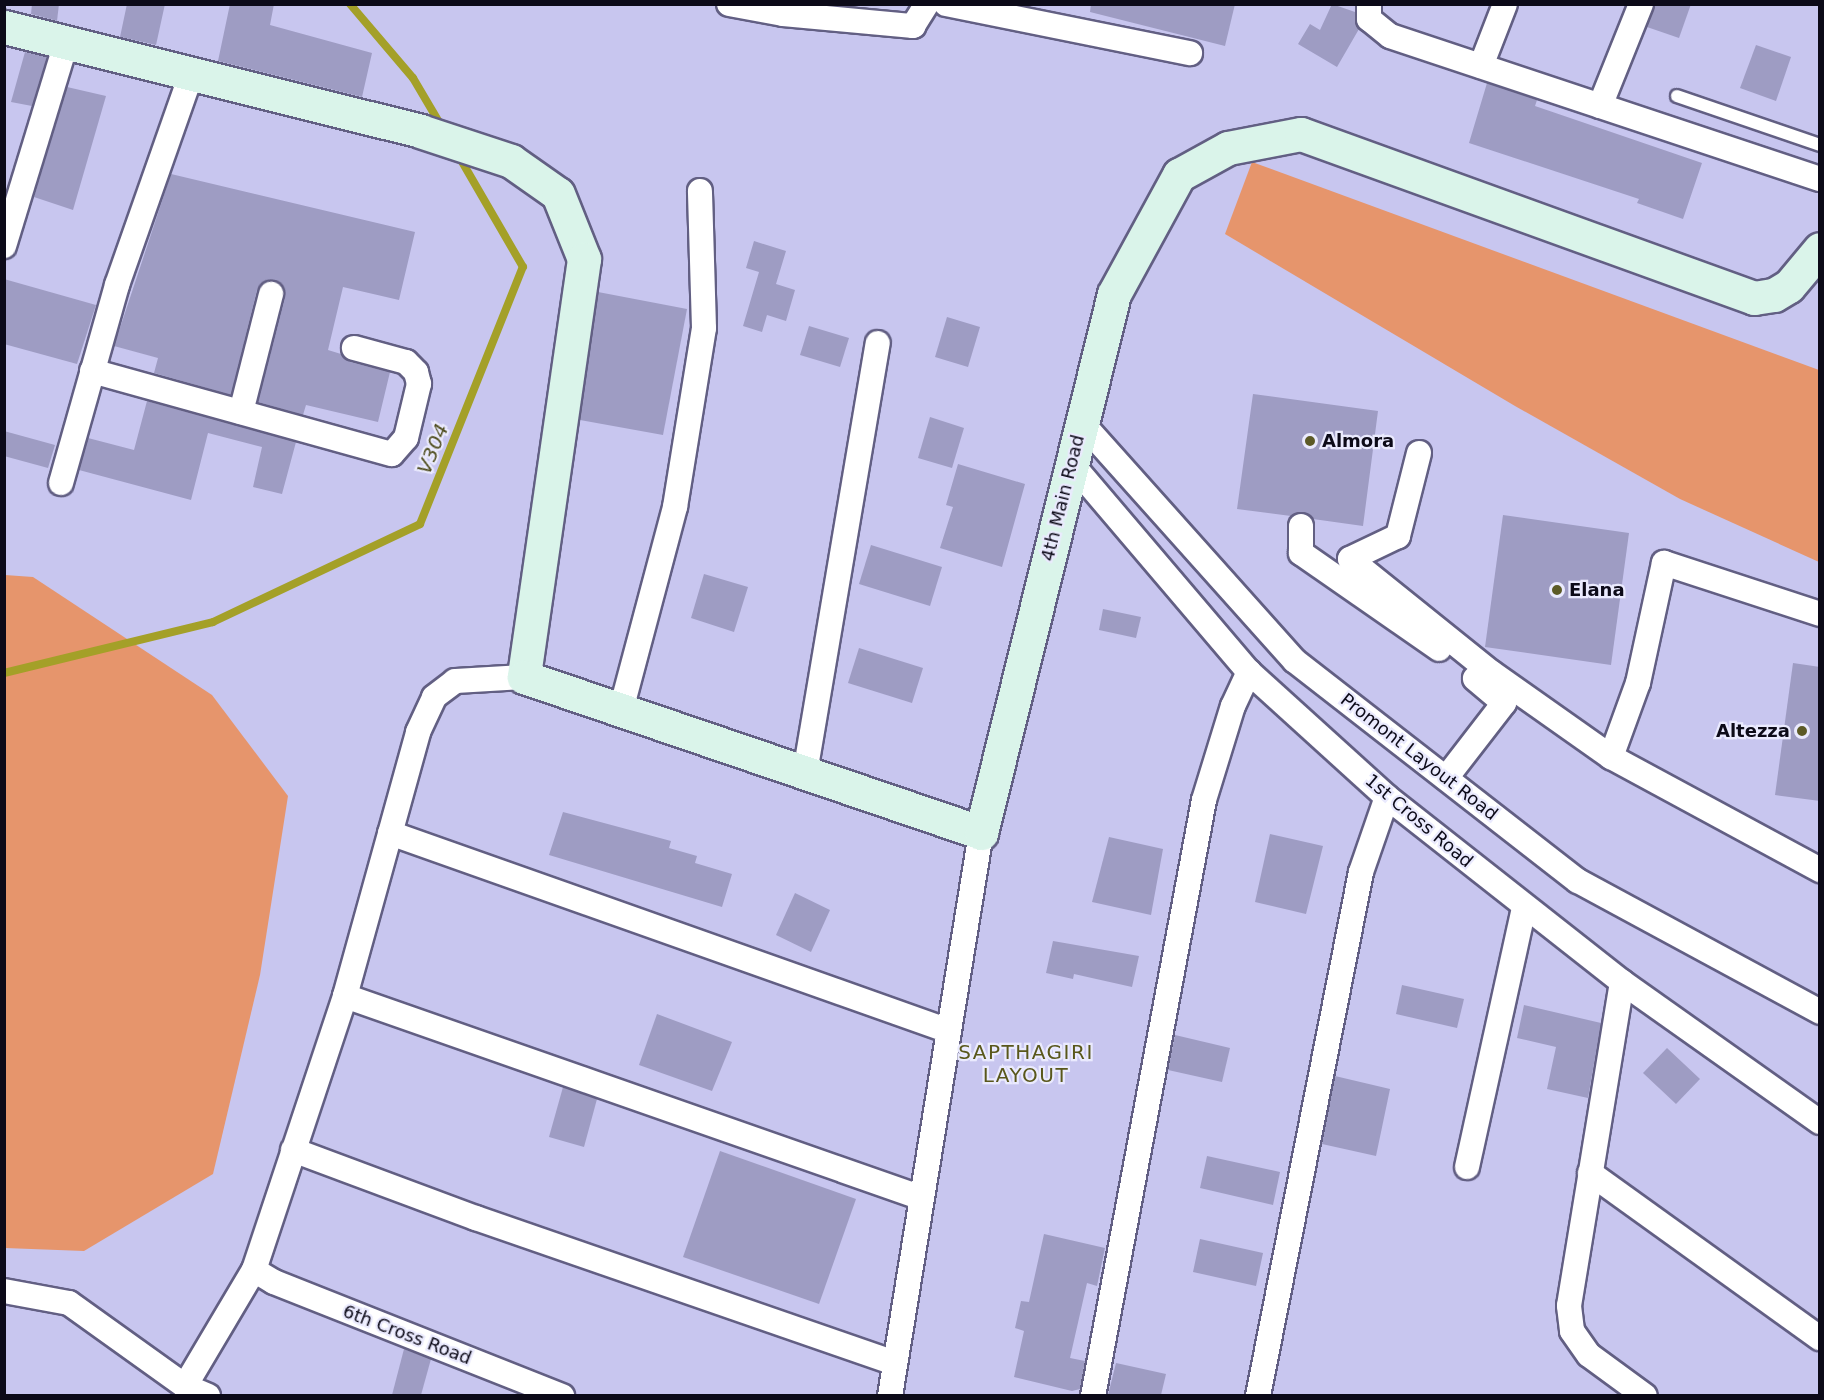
<!DOCTYPE html>
<style>
body{margin:0}
#map{position:relative;width:1824px;height:1400px;overflow:hidden;background:#c8c6ef;font-family:"DejaVu Sans",sans-serif}
div>[style]{position:absolute}
.green>*{inset:0;background:#e6956c}
.stream>*{height:8px;margin:-4px;padding:0 4px;transform-origin:4px;border-radius:4px;background:#a4a028}
.building>*{inset:0;background:#9e9cc3}
.roads{filter:drop-shadow(2px 0 #625f83) drop-shadow(-2px 0 #625f83) drop-shadow(0 2px #625f83) drop-shadow(0 -2px #625f83)}
.lane>*{height:12px;margin:-6px;padding:0 6px;transform-origin:6px;border-radius:6px;background:#fff}
.street>*{height:24px;margin:-12px;padding:0 12px;transform-origin:12px;border-radius:12px;background:#fff}
.secondary>*{height:33px;margin:-16.5px;padding:0 16.5px;transform-origin:16.5px;border-radius:16.5px;background:#daf4ea}
.dots>*{width:16px;height:16px;translate:-50% -50%;box-sizing:border-box;border:3px solid #eaeafe;border-radius:50%}
span{translate:-50% -50%;white-space:nowrap;text-align:center;line-height:1.15;-webkit-text-stroke:4.5px #eaeafe;paint-order:stroke}
.poi-label{font-size:18px;color:#0c0a18;font-weight:700}
.left{translate:0 -50%;text-align:left}
.right{translate:-100% -50%;text-align:right}
.street-label{font-size:18px;color:#0c0a18}
.water-label{font-size:20px;color:#4f4d1f;font-style:italic}
.neighbourhood-label{font-size:20px;color:#59571b;letter-spacing:1.5px}
.frame{position:absolute;inset:0;border:6px solid #0c0a18;pointer-events:none}
</style>
<div id="map">
<div class="green">
<i style="clip-path:polygon(1252px 162px,1819px 370px,1819px 562px,1680px 499px,1515px 406px,1225px 234px)"></i>
<i style="clip-path:polygon(5px 575px,33px 577px,212px 695px,288px 796px,260px 975px,213px 1174px,84px 1251px,5px 1248px)"></i>
</div>
<div class="stream">
<i style="left:350px;top:4px;width:97px;rotate:49.6deg"></i>
<i style="left:413px;top:78px;width:59px;rotate:59.5deg"></i>
<i style="left:4px;top:673px;width:215px;rotate:-13.7deg"></i>
<i style="left:213px;top:622px;width:229px;rotate:-25.3deg"></i>
<i style="left:420px;top:524px;width:277px;rotate:-68.2deg"></i>
<i style="left:523px;top:267px;width:132px;rotate:-120.1deg"></i>
</div>
<div class="building">
<i style="clip-path:polygon(32px 4px,59px 4px,57px 21px,31px 14px)"></i>
<i style="clip-path:polygon(127px 4px,165px 4px,156px 45px,120px 37px)"></i>
<i style="clip-path:polygon(230px 4px,274px 4px,270px 25px,372px 53px,362px 97px,218px 61px)"></i>
<i style="clip-path:polygon(1091px 4px,1235px 4px,1225px 46px,1090px 12px)"></i>
<i style="clip-path:polygon(1332px 4px,1355px 12px,1359px 29px,1337px 67px,1298px 44px,1310px 24px,1320px 30px)"></i>
<i style="clip-path:polygon(1655px 4px,1691px 4px,1679px 38px,1647px 27px)"></i>
<i style="clip-path:polygon(1756px 45px,1791px 57px,1776px 101px,1740px 88px)"></i>
<i style="clip-path:polygon(25px 52px,47px 57px,32px 106px,11px 102px)"></i>
<i style="clip-path:polygon(1487px 83px,1537px 100px,1535px 106px,1702px 163px,1683px 219px,1637px 203px,1639px 199px,1469px 143px)"></i>
<i style="clip-path:polygon(67px 87px,106px 96px,73px 210px,34px 197px)"></i>
<i style="clip-path:polygon(171px 174px,415px 232px,399px 300px,343px 287px,328px 350px,341px 354px,350px 362px,390px 372px,378px 422px,306px 405px,303px 415px,258px 402px,285px 298px,284px 290px,275px 280px,267px 281px,257px 290px,231px 395px,154px 373px,158px 358px,114px 346px)"></i>
<i style="clip-path:polygon(754px 241px,786px 251px,776px 284px,795px 290px,786px 321px,767px 315px,762px 332px,743px 326px,759px 272px,746px 268px)"></i>
<i style="clip-path:polygon(4px 279px,96px 305px,77px 364px,4px 344px)"></i>
<i style="clip-path:polygon(598px 292px,687px 309px,663px 435px,580px 420px)"></i>
<i style="clip-path:polygon(947px 317px,980px 327px,968px 367px,935px 357px)"></i>
<i style="clip-path:polygon(809px 326px,849px 338px,840px 367px,800px 355px)"></i>
<i style="clip-path:polygon(1253px 394px,1378px 411px,1363px 526px,1313px 519px,1302px 512px,1291px 516px,1237px 509px)"></i>
<i style="clip-path:polygon(147px 401px,296px 442px,282px 494px,253px 487px,262px 447px,208px 433px,191px 500px,79px 470px,88px 438px,134px 450px)"></i>
<i style="clip-path:polygon(930px 417px,964px 428px,952px 468px,918px 458px)"></i>
<i style="clip-path:polygon(4px 431px,55px 445px,48px 468px,4px 456px)"></i>
<i style="clip-path:polygon(958px 464px,1025px 484px,1002px 567px,940px 548px,953px 507px,946px 505px)"></i>
<i style="clip-path:polygon(1503px 515px,1629px 533px,1611px 665px,1485px 647px)"></i>
<i style="clip-path:polygon(871px 545px,942px 567px,930px 606px,859px 584px)"></i>
<i style="clip-path:polygon(704px 574px,748px 587px,734px 632px,691px 618px)"></i>
<i style="clip-path:polygon(1103px 609px,1141px 617px,1136px 638px,1099px 630px)"></i>
<i style="clip-path:polygon(859px 648px,923px 668px,912px 703px,848px 683px)"></i>
<i style="clip-path:polygon(1793px 663px,1820px 667px,1820px 801px,1775px 795px)"></i>
<i style="clip-path:polygon(563px 812px,671px 841px,669px 848px,697px 856px,695px 863px,732px 874px,722px 907px,549px 855px)"></i>
<i style="clip-path:polygon(1270px 834px,1323px 846px,1306px 914px,1255px 902px)"></i>
<i style="clip-path:polygon(1109px 837px,1163px 849px,1151px 915px,1092px 902px)"></i>
<i style="clip-path:polygon(795px 893px,830px 910px,811px 952px,776px 935px)"></i>
<i style="clip-path:polygon(1053px 941px,1139px 956px,1132px 987px,1074px 974px,1073px 979px,1046px 973px)"></i>
<i style="clip-path:polygon(1402px 985px,1464px 999px,1457px 1028px,1396px 1014px)"></i>
<i style="clip-path:polygon(1524px 1005px,1601px 1023px,1588px 1098px,1547px 1089px,1556px 1047px,1517px 1038px)"></i>
<i style="clip-path:polygon(657px 1014px,732px 1042px,712px 1091px,639px 1065px)"></i>
<i style="clip-path:polygon(1175px 1035px,1230px 1048px,1222px 1082px,1168px 1070px)"></i>
<i style="clip-path:polygon(1667px 1048px,1700px 1079px,1676px 1104px,1643px 1073px)"></i>
<i style="clip-path:polygon(1335px 1076px,1390px 1089px,1376px 1156px,1322px 1144px)"></i>
<i style="clip-path:polygon(563px 1087px,597px 1099px,584px 1147px,549px 1137px)"></i>
<i style="clip-path:polygon(720px 1151px,856px 1199px,819px 1304px,683px 1257px)"></i>
<i style="clip-path:polygon(1207px 1156px,1280px 1172px,1273px 1205px,1200px 1188px)"></i>
<i style="clip-path:polygon(1044px 1234px,1105px 1248px,1097px 1286px,1087px 1283px,1070px 1358px,1085px 1361px,1080px 1389px,1072px 1391px,1014px 1377px,1024px 1331px,1015px 1328px,1021px 1301px,1029px 1302px)"></i>
<i style="clip-path:polygon(1200px 1239px,1263px 1253px,1256px 1286px,1193px 1272px)"></i>
<i style="clip-path:polygon(404px 1349px,431px 1359px,421px 1395px,392px 1395px)"></i>
<i style="clip-path:polygon(1116px 1363px,1166px 1374px,1161px 1395px,1108px 1395px)"></i>
</div>
<div class="roads">
<div class="lane">
<i style="left:1677px;top:96px;width:151px;rotate:18.9deg"></i>
</div>
<div class="street">
<i style="left:729px;top:4px;width:55px;rotate:10.5deg"></i>
<i style="left:783px;top:14px;width:131px;rotate:5.3deg"></i>
<i style="left:913px;top:26px;width:26px;rotate:-58deg"></i>
<i style="left:946px;top:4px;width:249px;rotate:11.4deg"></i>
<i style="left:1369px;top:4px;width:15px;rotate:90deg"></i>
<i style="left:1369px;top:19px;width:27px;rotate:39deg"></i>
<i style="left:1390px;top:36px;width:453px;rotate:18.4deg"></i>
<i style="left:1481px;top:66px;width:66px;rotate:-68.8deg"></i>
<i style="left:1600px;top:106px;width:110px;rotate:-68.1deg"></i>
<i style="left:4px;top:246px;width:212px;rotate:-73deg"></i>
<i style="left:92px;top:371px;width:311px;rotate:15.5deg"></i>
<i style="left:392px;top:454px;width:21px;rotate:-49deg"></i>
<i style="left:406px;top:438px;width:56px;rotate:-76.5deg"></i>
<i style="left:419px;top:384px;width:12px;rotate:-104deg"></i>
<i style="left:416px;top:372px;width:14px;rotate:-135deg"></i>
<i style="left:406px;top:362px;width:54px;rotate:-164.9deg"></i>
<i style="left:241px;top:412px;width:122px;rotate:-75.7deg"></i>
<i style="left:1082px;top:423px;width:319px;rotate:48.2deg"></i>
<i style="left:1295px;top:661px;width:358px;rotate:37.9deg"></i>
<i style="left:1578px;top:881px;width:275px;rotate:28.4deg"></i>
<i style="left:1419px;top:453px;width:86px;rotate:104.2deg"></i>
<i style="left:1398px;top:536px;width:53px;rotate:154.4deg"></i>
<i style="left:1350px;top:559px;width:182px;rotate:38.8deg"></i>
<i style="left:1492px;top:673px;width:146px;rotate:35.2deg"></i>
<i style="left:1611px;top:757px;width:238px;rotate:28.4deg"></i>
<i style="left:1071px;top:463px;width:275px;rotate:49.6deg"></i>
<i style="left:1249px;top:672px;width:186px;rotate:42.2deg"></i>
<i style="left:1387px;top:797px;width:299px;rotate:38.2deg"></i>
<i style="left:1622px;top:982px;width:242px;rotate:35.3deg"></i>
<i style="left:61px;top:483px;width:206px;rotate:-74.2deg"></i>
<i style="left:117px;top:285px;width:223px;rotate:-70.6deg"></i>
<i style="left:1301px;top:526px;width:27px;rotate:90deg"></i>
<i style="left:1301px;top:553px;width:168px;rotate:34.8deg"></i>
<i style="left:621px;top:710px;width:210px;rotate:-75.1deg"></i>
<i style="left:675px;top:507px;width:181px;rotate:-80.8deg"></i>
<i style="left:704px;top:328px;width:137px;rotate:-91.7deg"></i>
<i style="left:1611px;top:757px;width:79px;rotate:-70deg"></i>
<i style="left:1638px;top:683px;width:123px;rotate:-77.8deg"></i>
<i style="left:1664px;top:563px;width:164px;rotate:18.1deg"></i>
<i style="left:805px;top:773px;width:436px;rotate:-80.4deg"></i>
<i style="left:1446px;top:778px;width:95px;rotate:-52.3deg"></i>
<i style="left:1504px;top:703px;width:38px;rotate:-140deg"></i>
<i style="left:390px;top:833px;width:593px;rotate:19.5deg"></i>
<i style="left:1622px;top:982px;width:328px;rotate:99.3deg"></i>
<i style="left:1569px;top:1306px;width:25px;rotate:83deg"></i>
<i style="left:1572px;top:1331px;width:29px;rotate:55deg"></i>
<i style="left:1589px;top:1355px;width:69px;rotate:36.2deg"></i>
<i style="left:345px;top:996px;width:611px;rotate:19.29deg"></i>
<i style="left:293px;top:1150px;width:195px;rotate:20.4deg"></i>
<i style="left:476px;top:1218px;width:443px;rotate:19.1deg"></i>
<i style="left:1467px;top:1167px;width:266px;rotate:-77.6deg"></i>
<i style="left:1590px;top:1173px;width:283px;rotate:35.7deg"></i>
<i style="left:254px;top:1270px;width:23px;rotate:31deg"></i>
<i style="left:274px;top:1282px;width:310px;rotate:21.6deg"></i>
<i style="left:4px;top:1291px;width:66px;rotate:10.5deg"></i>
<i style="left:69px;top:1303px;width:143px;rotate:35.6deg"></i>
<i style="left:185px;top:1386px;width:25px;rotate:23deg"></i>
<i style="left:185px;top:1386px;width:135px;rotate:-59.3deg"></i>
<i style="left:254px;top:1270px;width:289px;rotate:-71.6deg"></i>
<i style="left:345px;top:996px;width:274px;rotate:-74.5deg"></i>
<i style="left:418px;top:732px;width:38px;rotate:-65deg"></i>
<i style="left:434px;top:697px;width:26px;rotate:-37deg"></i>
<i style="left:455px;top:681px;width:69px;rotate:-3.3deg"></i>
<i style="left:890px;top:1396px;width:570px;rotate:-80.82deg"></i>
<i style="left:1093px;top:1396px;width:606px;rotate:-79.45deg"></i>
<i style="left:1204px;top:800px;width:98px;rotate:-72.9deg"></i>
<i style="left:1233px;top:706px;width:38px;rotate:-65deg"></i>
<i style="left:1258px;top:1396px;width:534px;rotate:-78.88deg"></i>
<i style="left:1361px;top:872px;width:79px;rotate:-70.9deg"></i>
</div>
<div class="secondary">
<i style="left:4px;top:27px;width:429px;rotate:14deg"></i>
<i style="left:420px;top:131px;width:96px;rotate:18.2deg"></i>
<i style="left:511px;top:161px;width:57px;rotate:35.1deg"></i>
<i style="left:558px;top:194px;width:70px;rotate:68.2deg"></i>
<i style="left:584px;top:259px;width:422px;rotate:98.2deg"></i>
<i style="left:524px;top:677px;width:483px;rotate:18.8deg"></i>
<i style="left:981px;top:833px;width:555px;rotate:-76.14deg"></i>
<i style="left:1114px;top:294px;width:136px;rotate:-61.4deg"></i>
<i style="left:1179px;top:175px;width:56px;rotate:-28.9deg"></i>
<i style="left:1228px;top:148px;width:74px;rotate:-10.9deg"></i>
<i style="left:1301px;top:134px;width:482px;rotate:19.9deg"></i>
<i style="left:1754px;top:298px;width:20px;rotate:-9deg"></i>
<i style="left:1774px;top:295px;width:17px;rotate:-31deg"></i>
<i style="left:1789px;top:286px;width:48px;rotate:-50deg"></i>
</div>
</div>
<div class="dots">
<i style="left:1310px;top:441px;background:#5c5a27"></i>
<i style="left:1557px;top:590px;background:#5c5a27"></i>
<i style="left:1802px;top:731px;background:#5c5a27"></i>
</div>
<div class="poi-label">
<span class="left" style="left:1322px;top:441px">Almora</span>
<span class="left" style="left:1569px;top:590px">Elana</span>
<span class="right" style="left:1790px;top:731px">Altezza</span>
</div>
<div class="street-label">
<span style="left:1063px;top:498px;rotate:-76deg">4th Main Road</span>
<span style="left:1419px;top:757px;rotate:38deg">Promont Layout Road</span>
<span style="left:1419px;top:821px;rotate:40deg">1st Cross Road</span>
<span style="left:407px;top:1335px;rotate:21deg">6th Cross Road</span>
</div>
<div class="water-label">
<span style="left:433px;top:449px;rotate:-68deg">V304</span>
</div>
<div class="neighbourhood-label">
<span style="left:1026px;top:1064px">SAPTHAGIRI<br>LAYOUT</span>
</div>
<div class="frame"></div>
</div>
